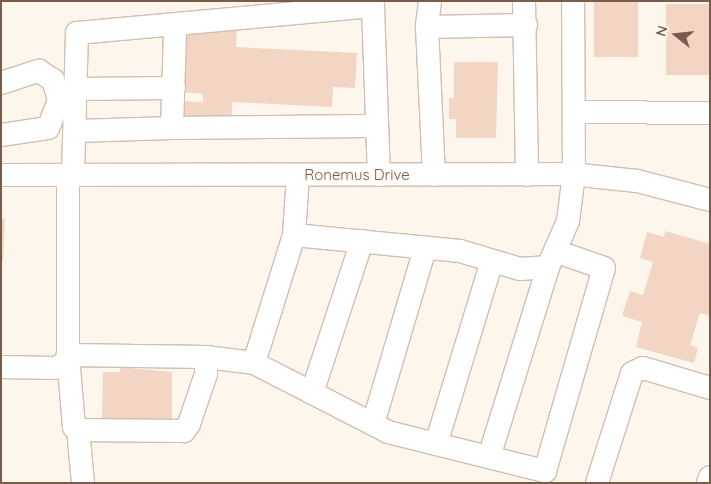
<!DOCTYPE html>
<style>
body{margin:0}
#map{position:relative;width:711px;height:484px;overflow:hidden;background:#fdf6ec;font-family:Quicksand,sans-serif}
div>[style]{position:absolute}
.building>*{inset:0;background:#f3d5c3}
.roads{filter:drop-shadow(1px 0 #d1beb0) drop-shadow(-1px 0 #d1beb0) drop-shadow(0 1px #d1beb0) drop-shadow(0 -1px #d1beb0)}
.minor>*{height:22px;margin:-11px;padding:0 11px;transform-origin:11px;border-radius:11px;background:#fff}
span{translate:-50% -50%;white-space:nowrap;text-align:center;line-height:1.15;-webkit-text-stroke:4px #fffaf3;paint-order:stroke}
.street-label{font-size:15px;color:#7a5c4d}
.frame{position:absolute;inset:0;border:2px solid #7a5c4d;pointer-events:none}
.north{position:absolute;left:651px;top:10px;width:50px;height:50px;-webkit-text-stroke:4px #fffaf3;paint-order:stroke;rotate:286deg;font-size:14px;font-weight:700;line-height:20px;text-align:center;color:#7a5c4d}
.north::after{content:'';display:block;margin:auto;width:18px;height:22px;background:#7a5c4d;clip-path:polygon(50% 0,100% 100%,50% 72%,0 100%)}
</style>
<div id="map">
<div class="building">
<i style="clip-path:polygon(594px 1px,638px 1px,638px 57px,594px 57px)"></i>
<i style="clip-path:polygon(666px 4px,710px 4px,710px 75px,666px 75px)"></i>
<i style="clip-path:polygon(187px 25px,237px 27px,236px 47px,357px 53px,355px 88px,333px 87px,332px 107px,232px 102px,232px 119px,180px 117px,181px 101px,203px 102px,203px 94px,184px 92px)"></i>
<i style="clip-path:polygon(454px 62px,498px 62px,496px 138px,456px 138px,456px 119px,449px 119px,449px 98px,454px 98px)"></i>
<i style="clip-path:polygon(1px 219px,5px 219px,3px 262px,1px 262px)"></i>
<i style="clip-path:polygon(665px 231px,710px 244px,710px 316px,700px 313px,690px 345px,698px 348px,694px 363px,636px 347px,642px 322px,622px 316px,630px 291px,643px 295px,653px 262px,640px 258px,647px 232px,664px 237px)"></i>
<i style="clip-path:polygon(120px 367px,172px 372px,172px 420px,102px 419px,103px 372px,120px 372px)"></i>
</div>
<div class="roads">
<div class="minor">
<i style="left:430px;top:1px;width:26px;rotate:97deg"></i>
<i style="left:427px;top:27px;width:148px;rotate:87.3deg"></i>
<i style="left:524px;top:1px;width:174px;rotate:89deg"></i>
<i style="left:427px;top:27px;width:99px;rotate:-1.2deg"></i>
<i style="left:1px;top:83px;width:40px;rotate:-18deg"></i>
<i style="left:39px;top:71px;width:17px;rotate:33deg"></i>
<i style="left:53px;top:80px;width:21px;rotate:73deg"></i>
<i style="left:59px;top:100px;width:30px;rotate:111deg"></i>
<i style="left:48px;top:128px;width:48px;rotate:171.5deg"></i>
<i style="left:76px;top:89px;width:98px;rotate:-0.6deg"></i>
<i style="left:574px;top:112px;width:136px;rotate:0.4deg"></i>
<i style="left:172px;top:128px;width:196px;rotate:-0.6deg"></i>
<i style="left:368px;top:126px;width:10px;rotate:29deg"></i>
<i style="left:75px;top:131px;width:97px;rotate:-1.8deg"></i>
<i style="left:172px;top:128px;width:97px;rotate:-88.2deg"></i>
<i style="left:175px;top:31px;width:9px;rotate:-54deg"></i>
<i style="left:1px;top:175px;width:570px;rotate:-0.1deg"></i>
<i style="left:571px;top:174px;width:66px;rotate:6.1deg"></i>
<i style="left:637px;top:181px;width:75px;rotate:14.6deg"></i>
<i style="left:73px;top:175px;width:142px;rotate:-88.4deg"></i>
<i style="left:77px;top:33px;width:297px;rotate:-5.2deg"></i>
<i style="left:373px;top:6px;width:169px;rotate:88deg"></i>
<i style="left:294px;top:235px;width:167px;rotate:5.5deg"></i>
<i style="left:460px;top:251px;width:63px;rotate:16.7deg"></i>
<i style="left:520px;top:269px;width:28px;rotate:-4deg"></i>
<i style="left:548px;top:267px;width:50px;rotate:-66.5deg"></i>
<i style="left:568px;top:221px;width:47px;rotate:-82.7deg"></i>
<i style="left:574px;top:174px;width:173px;rotate:-90.3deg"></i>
<i style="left:68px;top:355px;width:138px;rotate:0.8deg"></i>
<i style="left:206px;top:357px;width:17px;rotate:90deg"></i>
<i style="left:206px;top:374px;width:53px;rotate:108.8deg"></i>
<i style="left:189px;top:424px;width:9px;rotate:126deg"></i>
<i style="left:184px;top:431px;width:106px;rotate:-179.5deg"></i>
<i style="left:78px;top:430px;width:5px;rotate:-143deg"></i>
<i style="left:74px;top:427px;width:72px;rotate:-94.8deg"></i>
<i style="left:206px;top:357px;width:48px;rotate:7.1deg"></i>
<i style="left:254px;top:363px;width:134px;rotate:-72.6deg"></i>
<i style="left:294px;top:235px;width:60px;rotate:-86.2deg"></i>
<i style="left:254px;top:363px;width:151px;rotate:27.2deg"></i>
<i style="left:388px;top:432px;width:162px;rotate:14deg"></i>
<i style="left:545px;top:471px;width:211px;rotate:-73.8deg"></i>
<i style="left:604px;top:268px;width:52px;rotate:-160.9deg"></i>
<i style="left:1px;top:367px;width:54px;rotate:1.1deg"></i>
<i style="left:55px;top:368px;width:10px;rotate:-24deg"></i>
<i style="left:64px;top:364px;width:10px;rotate:-66deg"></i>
<i style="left:68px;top:355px;width:180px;rotate:-90deg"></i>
<i style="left:312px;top:393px;width:160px;rotate:-71.8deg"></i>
<i style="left:373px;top:424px;width:184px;rotate:-73.5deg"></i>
<i style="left:78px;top:430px;width:53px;rotate:84.6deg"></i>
<i style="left:436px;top:444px;width:191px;rotate:-73deg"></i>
<i style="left:489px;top:457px;width:199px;rotate:-72.7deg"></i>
<i style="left:597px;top:483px;width:115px;rotate:-72.3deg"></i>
<i style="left:632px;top:373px;width:12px;rotate:-24deg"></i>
<i style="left:643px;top:368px;width:70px;rotate:16.6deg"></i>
<i style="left:708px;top:483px;width:6px;rotate:-72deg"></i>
</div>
</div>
<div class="street-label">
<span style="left:357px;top:175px">Ronemus Drive</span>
</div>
<div class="frame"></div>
<div class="north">N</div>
</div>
